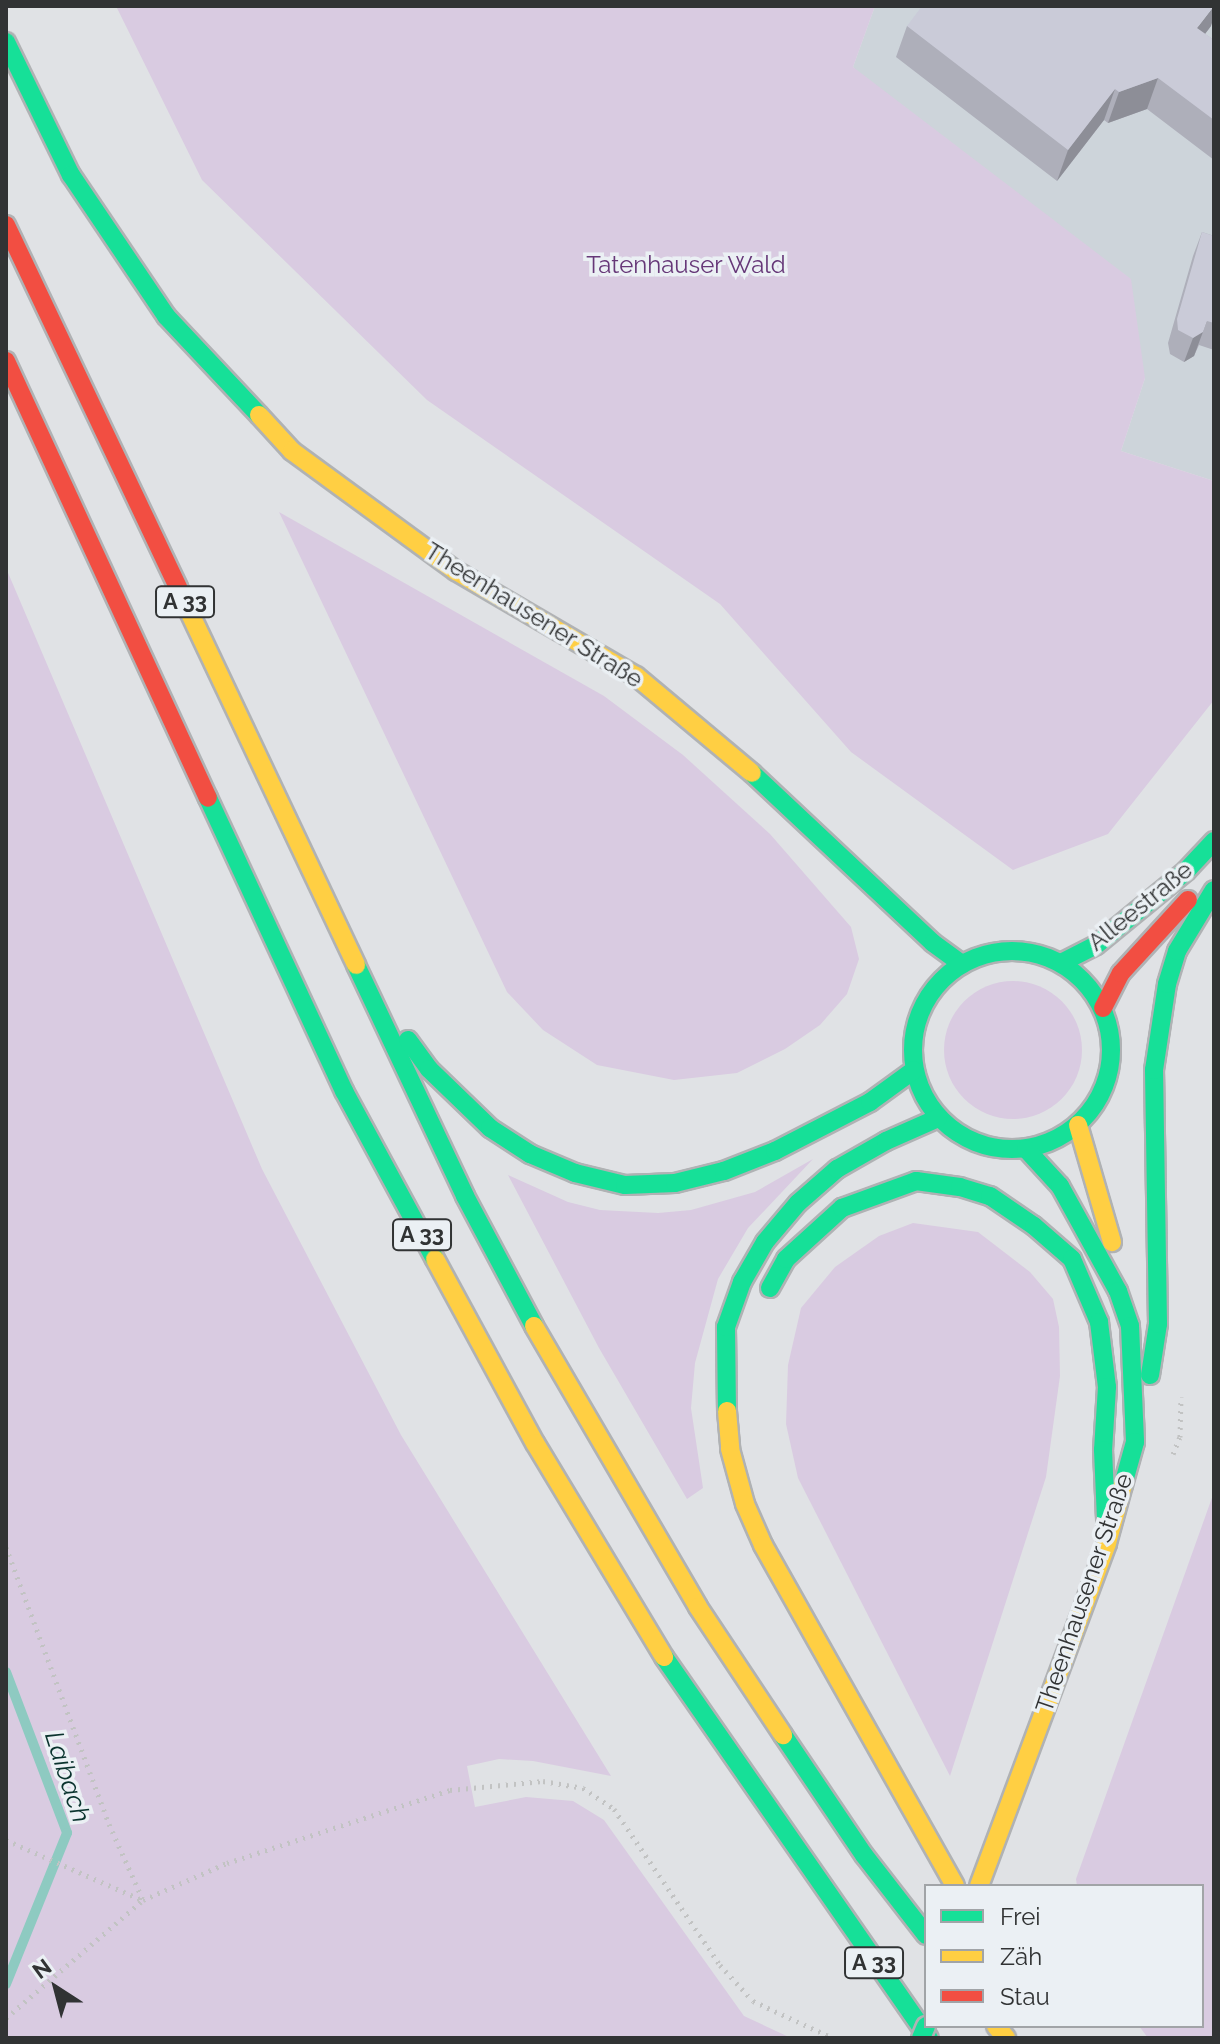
<!DOCTYPE html>
<meta charset="utf-8">
<style>
body{margin:0}
#map{position:relative;width:1220px;height:2044px;overflow:hidden;background:#e0e2e5;font-family:Raleway,sans-serif}
div>[style]{position:absolute}
.built>*{inset:0;background:#cdd4da}
.green>*{inset:0;background:#d9cbe1}
.round{border-radius:50%}
.stream>*{height:10px;margin:-5px;padding:0 5px;transform-origin:5px;border-radius:5px;background:#8ecac1}
.path>*{height:5px;margin-top:-2.5px;transform-origin:0;background:repeating-linear-gradient(90deg,#c2c3c3 0 2px,transparent 0 8px)}
.roads{filter:drop-shadow(2px 0 #b0b2b4) drop-shadow(-2px 0 #b0b2b4) drop-shadow(0 2px #b0b2b4) drop-shadow(0 -2px #b0b2b4)}
.fast>*{height:18px;margin:-9px;padding:0 9px;transform-origin:9px;border-radius:9px;background:#16e098}
.fast>.ring{margin:-9px;padding:0;box-sizing:content-box;background:none;border:18px solid #16e098;border-radius:50%}
.slow>*{height:18px;margin:-9px;padding:0 9px;transform-origin:9px;border-radius:9px;background:#ffcf43}
.jam>*{height:18px;margin:-9px;padding:0 9px;transform-origin:9px;border-radius:9px;background:#f24e42}
.bridges{filter:drop-shadow(2px 0 #b0b2b4) drop-shadow(-2px 0 #b0b2b4) drop-shadow(0 2px #b0b2b4) drop-shadow(0 -2px #b0b2b4)}
.fast-bridge>*{height:18px;margin:-9px;padding:0 9px;transform-origin:9px;border-radius:9px;background:#16e098}
.wall>*{inset:0;background:#aeafba}
.shaded-wall>*{inset:0;background:#8d8e97}
.building>*{inset:0;background:#cacbd8}
span{translate:-50% -50%;white-space:nowrap;text-align:center;line-height:1.15;-webkit-text-stroke:7px #ebf0f4;paint-order:stroke}
.shield-label span{padding:2px 6px;background:#ebf0f4;border:2px solid;border-radius:6px;-webkit-text-stroke-width:0}
.shield-label{font-size:22px;color:#313334;font-weight:700}
.park-label{font-size:24px;color:#663778}
.street-label{font-size:24px;color:#313334}
.water-label{font-size:26px;color:#0a332e;font-style:italic}
.frame{position:absolute;inset:0;border:8px solid #313334;pointer-events:none}
.legend{position:absolute;left:924px;top:1884px;width:280px;height:144px;box-sizing:border-box;background:#ebf0f4;border:2px solid #a1a4a7;margin:0;padding:10px 14px;list-style:none;font-size:24px;color:#313334}
.legend li{display:flex;align-items:center;gap:16px;height:40px}
.legend b{width:40px;border:2px solid #a1a4a7}
.north{position:absolute;left:16px;top:1948px;width:80px;height:80px;-webkit-text-stroke:6px #ebf0f4;paint-order:stroke;rotate:324deg;font-size:22px;font-weight:700;line-height:32px;text-align:center;color:#313334}
.north::after{content:'';display:block;margin:auto;width:28px;height:36px;background:#313334;clip-path:polygon(50% 0,100% 100%,50% 72%,0 100%)}
</style>
<div id="map">
<div class="built">
<i style="clip-path:polygon(875px 6px,1214px 6px,1214px 481px,1121px 451px,1145px 378px,853px 67px)"></i>
</div>
<div class="green">
<i style="clip-path:polygon(116px 6px,875px 6px,853px 67px,1131px 279px,1145px 378px,1121px 451px,1214px 481px,1214px 700px,1108px 834px,1013px 870px,851px 752px,720px 604px,427px 400px,202px 180px)"></i>
<i style="clip-path:polygon(279px 512px,604px 696px,683px 755px,770px 834px,851px 927px,859px 959px,847px 994px,820px 1025px,785px 1049px,737px 1073px,674px 1080px,597px 1065px,543px 1030px,507px 992px)"></i>
<i style="clip-path:polygon(6px 568px,262px 1169px,401px 1435px,611px 1776px,533px 1761px,499px 1759px,467px 1766px,475px 1807px,526px 1797px,573px 1801px,604px 1820px,744px 2016px,791px 2038px,6px 2038px)"></i>
<i class="round" style="left:944px;top:981px;width:138px;height:138px"></i>
<i style="clip-path:polygon(813px 1159px,748px 1228px,718px 1279px,695px 1363px,691px 1408px,703px 1488px,687px 1499px,599px 1348px,508px 1175px,568px 1202px,600px 1210px,658px 1213px,691px 1210px,755px 1192px)"></i>
<i style="clip-path:polygon(913px 1223px,978px 1232px,1030px 1272px,1053px 1299px,1059px 1327px,1060px 1376px,1046px 1477px,950px 1776px,798px 1478px,786px 1424px,788px 1365px,801px 1308px,835px 1267px,879px 1236px)"></i>
<i style="clip-path:polygon(1214px 1492px,1214px 2038px,1148px 2038px,1139px 2026px,1202px 2026px,1202px 1886px,1077px 1886px,1076px 1879px)"></i>
</div>
<div class="stream">
<i style="left:6px;top:1672px;width:172px;rotate:69.2deg"></i>
<i style="left:67px;top:1833px;width:163px;rotate:112deg"></i>
</div>
<div class="path">
<i style="left:1173px;top:1454px;width:18px;rotate:-68deg"></i>
<i style="left:1180px;top:1437px;width:40px;rotate:-88.6deg"></i>
<i style="left:6px;top:1547px;width:296px;rotate:69.6deg"></i>
<i style="left:109px;top:1824px;width:83px;rotate:65.9deg"></i>
<i style="left:6px;top:1840px;width:149px;rotate:23.8deg"></i>
<i style="left:6px;top:2018px;width:181px;rotate:-40.7deg"></i>
<i style="left:143px;top:1900px;width:92px;rotate:-23.8deg"></i>
<i style="left:227px;top:1863px;width:235px;rotate:-18.1deg"></i>
<i style="left:450px;top:1790px;width:93px;rotate:-5.5deg"></i>
<i style="left:543px;top:1781px;width:41px;rotate:9.9deg"></i>
<i style="left:583px;top:1788px;width:37px;rotate:34deg"></i>
<i style="left:614px;top:1809px;width:189px;rotate:55.8deg"></i>
<i style="left:720px;top:1965px;width:49px;rotate:47.5deg"></i>
<i style="left:753px;top:2001px;width:88px;rotate:24.8deg"></i>
</div>
<div class="roads">
<div class="fast">
<i style="left:6px;top:42px;width:148px;rotate:64deg"></i>
<i style="left:71px;top:175px;width:170px;rotate:56deg"></i>
<i style="left:166px;top:316px;width:136px;rotate:46.8deg"></i>
<i style="left:752px;top:773px;width:248px;rotate:43.2deg"></i>
<i style="left:933px;top:943px;width:36px;rotate:36deg"></i>
<i style="left:208px;top:798px;width:323px;rotate:65.1deg"></i>
<i style="left:344px;top:1091px;width:191px;rotate:61.6deg"></i>
<i class="ring" style="left:913px;top:951px;width:180px;height:180px"></i>
<i style="left:1061px;top:963px;width:39px;rotate:-27deg"></i>
<i style="left:1096px;top:945px;width:117px;rotate:-39.4deg"></i>
<i style="left:1186px;top:871px;width:41px;rotate:-47deg"></i>
<i style="left:356px;top:965px;width:255px;rotate:64.7deg"></i>
<i style="left:465px;top:1196px;width:147px;rotate:62deg"></i>
<i style="left:408px;top:1040px;width:36px;rotate:54deg"></i>
<i style="left:429px;top:1069px;width:85px;rotate:44deg"></i>
<i style="left:490px;top:1128px;width:48px;rotate:33deg"></i>
<i style="left:530px;top:1154px;width:49px;rotate:22.9deg"></i>
<i style="left:575px;top:1173px;width:51px;rotate:13.5deg"></i>
<i style="left:625px;top:1185px;width:50px;rotate:-2.3deg"></i>
<i style="left:675px;top:1183px;width:50px;rotate:-13.8deg"></i>
<i style="left:724px;top:1171px;width:55px;rotate:-21.4deg"></i>
<i style="left:775px;top:1151px;width:107px;rotate:-27.3deg"></i>
<i style="left:870px;top:1102px;width:54px;rotate:-36deg"></i>
<i style="left:1026px;top:1149px;width:50px;rotate:47.4deg"></i>
<i style="left:1060px;top:1186px;width:120px;rotate:61.1deg"></i>
<i style="left:1118px;top:1291px;width:37px;rotate:71deg"></i>
<i style="left:1130px;top:1326px;width:116px;rotate:87.5deg"></i>
<i style="left:1135px;top:1442px;width:45px;rotate:105.6deg"></i>
<i style="left:770px;top:1288px;width:33px;rotate:-61deg"></i>
<i style="left:786px;top:1259px;width:76px;rotate:-42.3deg"></i>
<i style="left:842px;top:1208px;width:79px;rotate:-20deg"></i>
<i style="left:916px;top:1181px;width:44px;rotate:7.8deg"></i>
<i style="left:960px;top:1187px;width:31px;rotate:17deg"></i>
<i style="left:990px;top:1196px;width:53px;rotate:34.3deg"></i>
<i style="left:1034px;top:1226px;width:50px;rotate:41deg"></i>
<i style="left:1072px;top:1259px;width:69px;rotate:66.8deg"></i>
<i style="left:1099px;top:1322px;width:65px;rotate:83deg"></i>
<i style="left:1107px;top:1387px;width:63px;rotate:93.6deg"></i>
<i style="left:1103px;top:1450px;width:93px;rotate:87.5deg"></i>
<i style="left:1150px;top:1375px;width:52px;rotate:-81.1deg"></i>
<i style="left:1158px;top:1324px;width:254px;rotate:-90.9deg"></i>
<i style="left:1154px;top:1070px;width:87px;rotate:-81.4deg"></i>
<i style="left:1167px;top:984px;width:34px;rotate:-73deg"></i>
<i style="left:1177px;top:951px;width:71px;rotate:-58.8deg"></i>
<i style="left:727px;top:1411px;width:84px;rotate:-90.7deg"></i>
<i style="left:726px;top:1327px;width:48px;rotate:-70.4deg"></i>
<i style="left:742px;top:1282px;width:46px;rotate:-60.1deg"></i>
<i style="left:765px;top:1242px;width:51px;rotate:-49.8deg"></i>
<i style="left:798px;top:1203px;width:52px;rotate:-41.1deg"></i>
<i style="left:837px;top:1169px;width:56px;rotate:-29.7deg"></i>
<i style="left:886px;top:1141px;width:57px;rotate:-23.9deg"></i>
<i style="left:664px;top:1657px;width:464px;rotate:55.2deg"></i>
<i style="left:783px;top:1735px;width:145px;rotate:56deg"></i>
<i style="left:864px;top:1855px;width:101px;rotate:52.2deg"></i>
</div>
<div class="slow">
<i style="left:259px;top:415px;width:49px;rotate:47.5deg"></i>
<i style="left:292px;top:451px;width:203px;rotate:36.2deg"></i>
<i style="left:456px;top:571px;width:208px;rotate:30.3deg"></i>
<i style="left:636px;top:676px;width:151px;rotate:39.9deg"></i>
<i style="left:178px;top:588px;width:417px;rotate:64.7deg"></i>
<i style="left:1078px;top:1125px;width:122px;rotate:73.8deg"></i>
<i style="left:435px;top:1259px;width:209px;rotate:61.5deg"></i>
<i style="left:535px;top:1443px;width:250px;rotate:58.9deg"></i>
<i style="left:534px;top:1326px;width:325px;rotate:59.7deg"></i>
<i style="left:698px;top:1607px;width:154px;rotate:56.4deg"></i>
<i style="left:727px;top:1411px;width:38px;rotate:85deg"></i>
<i style="left:730px;top:1449px;width:57px;rotate:74.7deg"></i>
<i style="left:745px;top:1504px;width:45px;rotate:66.3deg"></i>
<i style="left:763px;top:1545px;width:391px;rotate:60.6deg"></i>
<i style="left:979px;top:1886px;width:366px;rotate:-69.5deg"></i>
<i style="left:1107px;top:1543px;width:60px;rotate:-74.6deg"></i>
<i style="left:996px;top:2026px;width:16px;rotate:50deg"></i>
</div>
<div class="jam">
<i style="left:6px;top:225px;width:402px;rotate:64.6deg"></i>
<i style="left:6px;top:361px;width:481px;rotate:65.2deg"></i>
<i style="left:1103px;top:1008px;width:39px;rotate:-63deg"></i>
<i style="left:1121px;top:973px;width:99px;rotate:-47.5deg"></i>
</div>
</div>
<div class="bridges">
<div class="fast-bridge">
<i style="left:921px;top:2038px;width:13px;rotate:-67deg"></i>
</div>
</div>
<div class="wall">
<i style="clip-path:polygon(907px 26px,1211px 26px,1205px 34px,1214px 40px,1214px 160px,1147px 109px,1108px 123px,1104px 120px,1057px 181px,896px 57px)"></i>
<i style="clip-path:polygon(1202px 232px,1214px 236px,1214px 350px,1199px 345px,1194px 356px,1184px 362px,1170px 354px,1168px 343px,1193px 256px)"></i>
</div>
<div class="shaded-wall">
<i style="clip-path:polygon(1214px 6px,1214px 17px,1211px 26px,1186px 59px,1197px 28px)"></i>
<i style="clip-path:polygon(1158px 78px,1147px 109px,1108px 123px,1119px 92px)"></i>
<i style="clip-path:polygon(1115px 89px,1104px 120px,1057px 181px,1068px 150px)"></i>
<i style="clip-path:polygon(1207px 321px,1194px 356px,1184px 362px,1193px 338px)"></i>
</div>
<div class="building">
<i style="clip-path:polygon(922px 6px,1214px 6px,1197px 28px,1214px 40px,1214px 120px,1158px 78px,1119px 92px,1115px 89px,1068px 150px,907px 26px)"></i>
<i style="clip-path:polygon(1202px 232px,1214px 236px,1214px 323px,1207px 321px,1203px 332px,1193px 338px,1178px 330px,1177px 319px)"></i>
</div>
<div class="shield-label">
<span style="left:185px;top:602px">A 33</span>
<span style="left:422px;top:1235px">A 33</span>
<span style="left:874px;top:1963px">A 33</span>
</div>
<div class="park-label">
<span style="left:686px;top:265px">Tatenhauser Wald</span>
</div>
<div class="street-label">
<span style="left:534px;top:615px;rotate:32deg">Theenhausener Straße</span>
<span style="left:1140px;top:906px;rotate:-39deg">Alleestraße</span>
<span style="left:1084px;top:1593px;rotate:-71deg">Theenhausener Straße</span>
</div>
<div class="water-label">
<span style="left:67px;top:1777px;rotate:72deg">Laibach</span>
</div>
<div class="frame"></div>
<ul class="legend">
<li><b style="height:10px;background:#16e098"></b>Frei</li>
<li><b style="height:10px;background:#ffcf43"></b>Zäh</li>
<li><b style="height:10px;background:#f24e42"></b>Stau</li>
</ul>
<div class="north">N</div>
</div>
